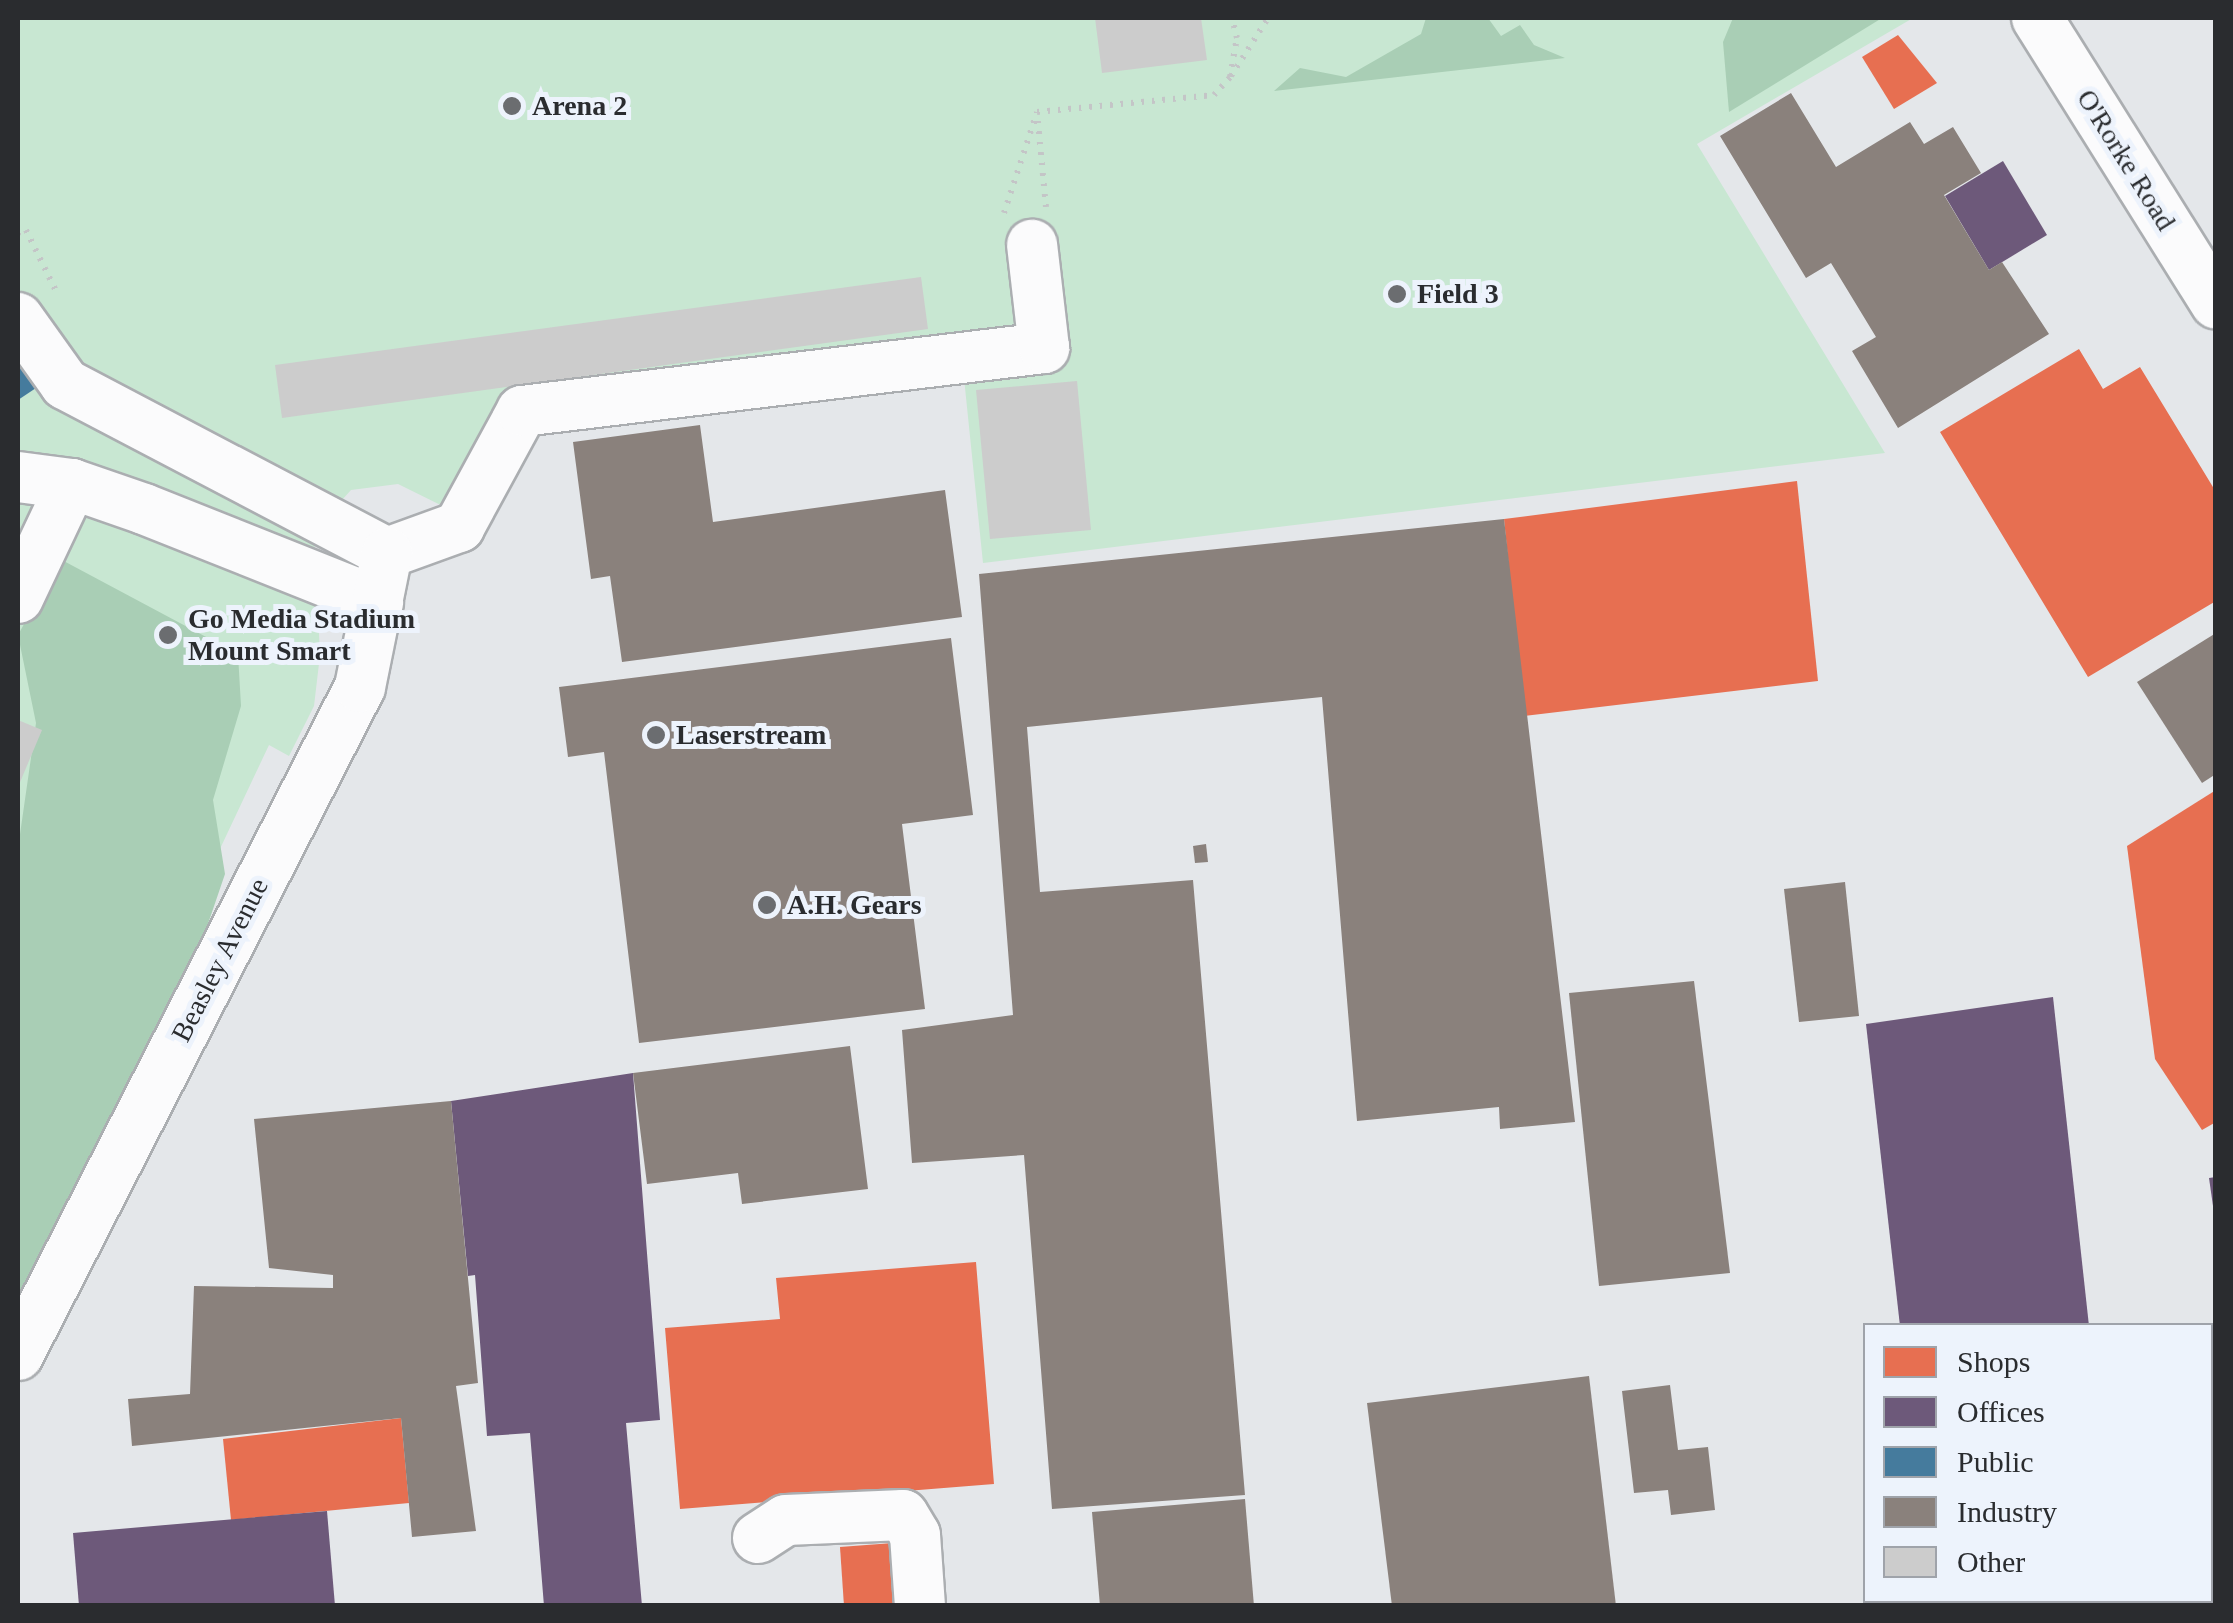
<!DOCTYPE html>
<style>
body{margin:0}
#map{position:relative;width:2233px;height:1623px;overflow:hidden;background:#e4e7ea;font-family:"Times New Roman",serif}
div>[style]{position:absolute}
.green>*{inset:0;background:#c8e7d2}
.forest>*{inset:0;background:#a9ceb5}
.shops>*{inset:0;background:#e76f51}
.offices>*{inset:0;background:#6d597a}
.public>*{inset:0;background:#457b9d}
.industry>*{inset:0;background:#8a817c}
.building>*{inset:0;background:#ccc}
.path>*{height:6px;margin-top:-3px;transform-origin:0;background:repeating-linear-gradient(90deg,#c4c5c7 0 2.5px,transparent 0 10.5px)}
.roads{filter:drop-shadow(2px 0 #abaeb1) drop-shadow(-2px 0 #abaeb1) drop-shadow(0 2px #abaeb1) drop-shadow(0 -2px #abaeb1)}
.minor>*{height:50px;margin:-25px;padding:0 25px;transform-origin:25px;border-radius:25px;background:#fbfbfc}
.dots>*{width:28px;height:28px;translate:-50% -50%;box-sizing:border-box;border:5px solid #edf3fc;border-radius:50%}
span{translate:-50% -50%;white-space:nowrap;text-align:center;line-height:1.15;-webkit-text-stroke:10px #edf3fc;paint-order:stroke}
.poi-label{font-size:28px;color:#2a2c2f;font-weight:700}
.left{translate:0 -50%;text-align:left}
.street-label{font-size:28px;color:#2a2c2f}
.frame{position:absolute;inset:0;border:20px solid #2a2c2f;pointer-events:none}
.legend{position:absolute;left:1863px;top:1323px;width:350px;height:280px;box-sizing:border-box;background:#edf3fc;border:2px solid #9fa3aa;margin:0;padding:12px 18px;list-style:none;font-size:30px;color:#2a2c2f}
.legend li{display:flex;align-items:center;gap:20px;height:50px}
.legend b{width:50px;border:2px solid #9fa3aa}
</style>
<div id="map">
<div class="green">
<i style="clip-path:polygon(18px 18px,1913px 18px,1697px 144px,1885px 453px,983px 563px,964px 378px,523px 432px,475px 522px,398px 484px,351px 490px,314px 531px,320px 655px,314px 706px,289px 756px,269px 745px,18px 1277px)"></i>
</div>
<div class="forest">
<i style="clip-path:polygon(1426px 18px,1488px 18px,1501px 36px,1520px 25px,1534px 45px,1565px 58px,1274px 91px,1300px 68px,1346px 77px,1421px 34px)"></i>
<i style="clip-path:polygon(1733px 18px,1882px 18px,1729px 112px,1723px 42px)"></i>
<i style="clip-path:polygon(60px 559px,238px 654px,241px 706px,213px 800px,225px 874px,182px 1000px,18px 1351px,18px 848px,36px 723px,18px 635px)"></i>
</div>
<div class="shops">
<i style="clip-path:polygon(1898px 35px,1937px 83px,1894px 109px,1862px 57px)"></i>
<i style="clip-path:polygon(2079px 349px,2103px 389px,2140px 367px,2216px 492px,2216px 601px,2088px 677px,1940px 432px)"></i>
<i style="clip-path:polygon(1797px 481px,1818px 681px,1524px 716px,1504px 519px)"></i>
<i style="clip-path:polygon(2216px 790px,2216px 1122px,2202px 1130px,2155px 1059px,2127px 846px)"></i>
<i style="clip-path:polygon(976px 1262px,994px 1484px,680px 1509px,665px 1328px,780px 1319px,776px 1278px)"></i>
<i style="clip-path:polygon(401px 1418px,409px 1503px,231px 1520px,223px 1439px)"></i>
<i style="clip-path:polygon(906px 1542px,912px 1606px,844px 1606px,840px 1547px)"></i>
</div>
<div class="offices">
<i style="clip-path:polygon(2003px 161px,2047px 235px,1989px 270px,1945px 196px)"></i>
<i style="clip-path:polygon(2053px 997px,2089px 1326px,1900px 1326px,1866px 1024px)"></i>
<i style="clip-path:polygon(633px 1073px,660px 1420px,626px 1423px,642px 1606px,544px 1606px,530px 1433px,487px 1436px,475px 1275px,468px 1276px,451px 1101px)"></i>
<i style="clip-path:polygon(2216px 1177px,2216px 1206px,2213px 1206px,2209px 1178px)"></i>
<i style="clip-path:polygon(327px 1511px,335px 1606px,79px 1606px,73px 1533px)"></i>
</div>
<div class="public">
<i style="clip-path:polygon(18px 342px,45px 382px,18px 400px)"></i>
</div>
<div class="industry">
<i style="clip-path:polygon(1791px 93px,1836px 167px,1910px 122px,1924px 144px,1953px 127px,1981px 173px,1944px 195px,1989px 270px,2002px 262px,2049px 334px,1898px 428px,1852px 351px,1876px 337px,1831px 263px,1806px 278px,1720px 136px)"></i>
<i style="clip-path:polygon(700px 425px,713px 522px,945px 490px,962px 617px,622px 662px,610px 576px,591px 579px,573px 442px)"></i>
<i style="clip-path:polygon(1504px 519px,1575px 1122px,1500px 1129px,1499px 1107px,1357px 1121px,1322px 697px,1027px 727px,1040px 892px,1193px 880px,1245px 1495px,1052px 1509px,1024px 1155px,912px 1163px,902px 1030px,1013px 1015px,979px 574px)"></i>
<i style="clip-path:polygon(2216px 633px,2216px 774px,2202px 783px,2137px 682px)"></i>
<i style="clip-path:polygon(951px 638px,973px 815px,902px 824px,925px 1009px,639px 1043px,604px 752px,568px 757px,559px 687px)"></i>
<i style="clip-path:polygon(1206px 844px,1208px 862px,1195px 863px,1193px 846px)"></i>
<i style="clip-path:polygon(1845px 882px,1859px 1016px,1799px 1022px,1784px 889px)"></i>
<i style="clip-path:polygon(1694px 981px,1730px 1273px,1599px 1286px,1569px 993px)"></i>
<i style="clip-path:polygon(850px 1046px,868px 1189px,742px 1204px,738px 1173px,647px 1184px,633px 1073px)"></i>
<i style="clip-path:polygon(451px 1101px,478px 1383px,456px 1386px,476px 1531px,412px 1537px,401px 1418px,132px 1446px,128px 1399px,190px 1394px,194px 1286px,333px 1288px,333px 1275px,269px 1268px,254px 1119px)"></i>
<i style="clip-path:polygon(1589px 1376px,1616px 1606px,1392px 1606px,1367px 1403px)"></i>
<i style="clip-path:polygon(1670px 1385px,1678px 1450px,1708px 1447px,1715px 1510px,1671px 1515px,1668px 1490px,1634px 1493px,1622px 1391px)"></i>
<i style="clip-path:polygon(1245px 1499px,1254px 1606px,1100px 1606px,1092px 1512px)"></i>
</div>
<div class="building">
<i style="clip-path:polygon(1095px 18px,1201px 18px,1207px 60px,1102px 73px)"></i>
<i style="clip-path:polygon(921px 277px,928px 329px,282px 418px,275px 365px)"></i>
<i style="clip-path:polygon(1077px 381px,1091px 530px,990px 539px,976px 390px)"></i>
<i style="clip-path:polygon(18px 720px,42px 730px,18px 787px)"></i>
</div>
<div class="path">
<i style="left:1231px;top:76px;width:69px;rotate:-57.5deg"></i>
<i style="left:1046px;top:207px;width:95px;rotate:-95.4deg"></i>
<i style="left:1037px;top:112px;width:178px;rotate:-5.5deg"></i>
<i style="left:1214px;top:95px;width:24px;rotate:-48deg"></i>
<i style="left:1230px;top:77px;width:40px;rotate:-80deg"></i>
<i style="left:1237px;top:38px;width:21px;rotate:-104deg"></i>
<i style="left:1004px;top:213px;width:106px;rotate:-71.9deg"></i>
<i style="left:18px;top:233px;width:9px;rotate:-21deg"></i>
<i style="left:26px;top:230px;width:70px;rotate:63.8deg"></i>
</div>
<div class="roads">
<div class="minor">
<i style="left:2037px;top:18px;width:337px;rotate:57.9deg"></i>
<i style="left:18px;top:318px;width:81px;rotate:54.5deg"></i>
<i style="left:65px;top:384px;width:364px;rotate:27.7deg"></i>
<i style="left:387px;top:553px;width:77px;rotate:-19.9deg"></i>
<i style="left:459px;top:527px;width:132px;rotate:-61.5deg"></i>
<i style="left:522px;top:411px;width:526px;rotate:-6.88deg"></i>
<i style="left:1044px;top:348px;width:104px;rotate:-96.6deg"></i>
<i style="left:18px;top:477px;width:54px;rotate:7.4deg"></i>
<i style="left:72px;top:484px;width:76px;rotate:19.1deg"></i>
<i style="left:144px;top:509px;width:252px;rotate:21.7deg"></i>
<i style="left:18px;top:598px;width:126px;rotate:-64.7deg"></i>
<i style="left:18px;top:1355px;width:750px;rotate:-62.89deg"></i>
<i style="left:360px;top:687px;width:137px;rotate:-78.6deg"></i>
<i style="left:758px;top:1538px;width:33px;rotate:-33deg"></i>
<i style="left:786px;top:1520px;width:117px;rotate:-2.4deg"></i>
<i style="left:903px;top:1515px;width:23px;rotate:59deg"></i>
<i style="left:915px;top:1535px;width:71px;rotate:86deg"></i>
</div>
</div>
<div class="dots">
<i style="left:512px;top:106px;background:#6b6d70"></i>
<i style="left:1397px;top:294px;background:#6b6d70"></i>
<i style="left:168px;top:635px;background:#6b6d70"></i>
<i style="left:656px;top:735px;background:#6b6d70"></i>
<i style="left:767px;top:905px;background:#6b6d70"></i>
</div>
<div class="poi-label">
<span class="left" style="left:532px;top:106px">Arena 2</span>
<span class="left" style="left:1417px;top:294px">Field 3</span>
<span class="left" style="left:188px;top:635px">Go Media Stadium<br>Mount Smart</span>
<span class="left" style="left:676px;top:735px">Laserstream</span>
<span class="left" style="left:787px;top:905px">A.H. Gears</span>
</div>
<div class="street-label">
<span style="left:2126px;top:160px;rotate:58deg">O'Rorke Road</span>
<span style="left:220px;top:960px;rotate:-63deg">Beasley Avenue</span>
</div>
<div class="frame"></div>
<ul class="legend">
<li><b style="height:28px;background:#e76f51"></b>Shops</li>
<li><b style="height:28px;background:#6d597a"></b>Offices</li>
<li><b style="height:28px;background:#457b9d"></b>Public</li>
<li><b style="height:28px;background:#8a817c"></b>Industry</li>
<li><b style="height:28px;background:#ccc"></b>Other</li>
</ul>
</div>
